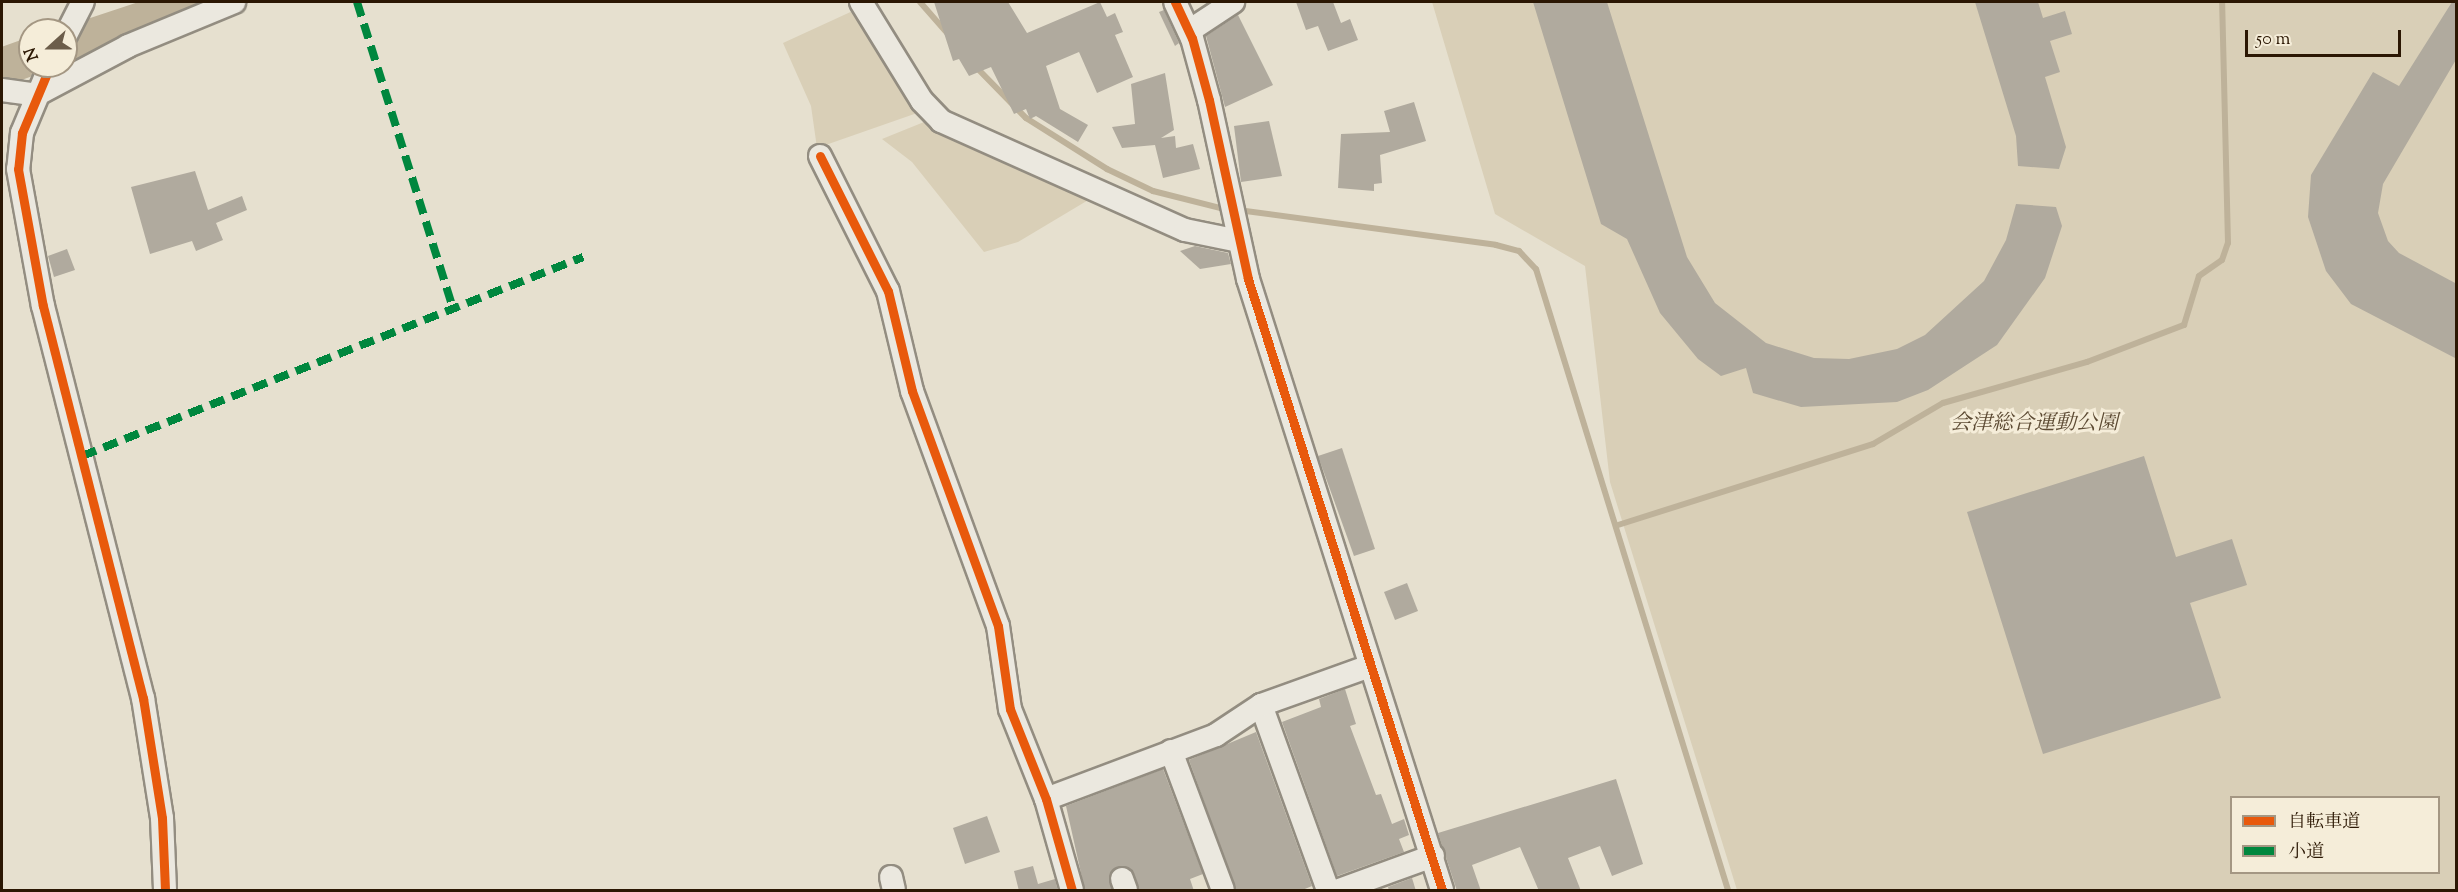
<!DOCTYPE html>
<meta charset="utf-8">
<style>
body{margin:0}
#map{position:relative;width:2458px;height:892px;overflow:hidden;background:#e6e0cf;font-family:"Sorts Mill Goudy","Noto Serif JP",serif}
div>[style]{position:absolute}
.green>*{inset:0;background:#d9cfb7}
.stream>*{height:6px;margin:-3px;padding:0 3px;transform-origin:3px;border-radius:3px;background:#beb29a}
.river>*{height:38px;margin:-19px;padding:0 19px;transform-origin:19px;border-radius:19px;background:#beb29a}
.building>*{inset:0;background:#b0aa9e}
.roads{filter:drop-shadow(2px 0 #938d81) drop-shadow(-2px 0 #938d81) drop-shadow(0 2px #938d81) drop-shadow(0 -2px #938d81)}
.minor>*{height:22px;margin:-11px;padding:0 11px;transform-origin:11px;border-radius:11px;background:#ebe8df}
.quiet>*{height:8px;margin-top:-4px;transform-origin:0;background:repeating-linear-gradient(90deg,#00873e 0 15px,transparent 0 23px)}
.cycleway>*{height:9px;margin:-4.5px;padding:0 4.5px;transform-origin:4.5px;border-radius:4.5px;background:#e8590c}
span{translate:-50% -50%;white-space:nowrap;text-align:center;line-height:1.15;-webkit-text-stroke:6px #f5edd9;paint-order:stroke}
.park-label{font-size:21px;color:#5c4a33;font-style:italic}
.frame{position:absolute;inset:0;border:3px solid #2b1703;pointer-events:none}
.legend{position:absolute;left:2230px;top:796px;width:210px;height:78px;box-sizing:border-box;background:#f5edd9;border:2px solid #a49783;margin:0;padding:8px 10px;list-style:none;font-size:18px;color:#2b1703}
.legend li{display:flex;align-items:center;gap:12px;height:30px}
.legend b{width:30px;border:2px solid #a49783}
.north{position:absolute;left:18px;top:18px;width:60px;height:60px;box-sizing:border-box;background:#f5edd9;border:2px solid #a49783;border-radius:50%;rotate:249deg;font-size:16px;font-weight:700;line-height:24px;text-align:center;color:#2b1703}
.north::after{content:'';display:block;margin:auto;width:21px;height:27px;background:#6c5d4a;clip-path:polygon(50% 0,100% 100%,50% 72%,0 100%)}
.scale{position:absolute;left:2245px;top:30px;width:156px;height:27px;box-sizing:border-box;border:3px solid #2b1703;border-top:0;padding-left:8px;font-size:18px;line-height:21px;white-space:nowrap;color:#2b1703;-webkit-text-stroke:4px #f5edd9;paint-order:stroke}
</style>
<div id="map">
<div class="green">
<i style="clip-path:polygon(evenodd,1432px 2px,2456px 2px,2456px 890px,1737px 890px,1610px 482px,1585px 266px,1495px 214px,1432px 2px,2232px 798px,2438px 798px,2438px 872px,2232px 872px,2232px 798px)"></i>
<i style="clip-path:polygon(857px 9px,920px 112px,817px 148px,811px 106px,783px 43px)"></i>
<i style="clip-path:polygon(929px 120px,1095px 196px,1018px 242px,984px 252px,912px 162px,882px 139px)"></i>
</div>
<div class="stream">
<i style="left:920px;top:2px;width:41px;rotate:48.9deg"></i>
<i style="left:975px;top:66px;width:73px;rotate:45.6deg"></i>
<i style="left:1026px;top:118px;width:96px;rotate:32.2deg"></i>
<i style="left:1107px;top:169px;width:51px;rotate:25.6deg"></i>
<i style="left:1153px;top:191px;width:77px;rotate:14.2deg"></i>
<i style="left:1238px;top:210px;width:260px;rotate:7.7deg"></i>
<i style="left:1496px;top:245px;width:24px;rotate:15deg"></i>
<i style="left:1519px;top:251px;width:25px;rotate:47deg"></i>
<i style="left:1536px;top:269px;width:650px;rotate:72.82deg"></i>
<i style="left:1618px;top:525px;width:268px;rotate:-17.6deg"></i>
<i style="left:1873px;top:444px;width:81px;rotate:-30.4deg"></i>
<i style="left:1943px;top:403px;width:150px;rotate:-15.9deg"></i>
<i style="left:2087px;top:362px;width:104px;rotate:-20.9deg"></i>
<i style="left:2184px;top:325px;width:51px;rotate:-73deg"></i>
<i style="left:2199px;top:276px;width:28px;rotate:-35deg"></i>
<i style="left:2222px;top:260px;width:18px;rotate:-71deg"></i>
<i style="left:2228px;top:243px;width:241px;rotate:-91.4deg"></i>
</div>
<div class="river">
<i style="left:66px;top:46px;width:140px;rotate:-18.3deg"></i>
<i style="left:2px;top:67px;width:30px;rotate:-20deg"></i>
</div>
<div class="building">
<i style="clip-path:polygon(934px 2px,1008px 2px,1027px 33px,1100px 2px,1107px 17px,1115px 13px,1123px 32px,1115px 35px,1133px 77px,1097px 93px,1079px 52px,1046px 66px,1060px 109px,1088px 125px,1078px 142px,1036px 116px,1030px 119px,1026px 109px,1014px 114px,991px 67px,969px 76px,959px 59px,953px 61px)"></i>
<i style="clip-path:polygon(1296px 2px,1333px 2px,1341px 23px,1350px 19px,1358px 40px,1328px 51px,1318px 26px,1306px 30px)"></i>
<i style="clip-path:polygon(1533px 2px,1607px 2px,1687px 257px,1715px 303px,1766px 343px,1814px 358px,1849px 359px,1897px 349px,1925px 335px,1984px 281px,2006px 240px,2016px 204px,2056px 207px,2062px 226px,2045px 278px,1997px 345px,1928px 390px,1897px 402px,1801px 407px,1753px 393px,1746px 368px,1721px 376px,1698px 359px,1660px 313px,1627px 239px,1601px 224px)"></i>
<i style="clip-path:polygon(1975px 2px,2038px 2px,2043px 18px,2065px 11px,2072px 34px,2050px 41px,2060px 72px,2045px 77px,2066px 147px,2059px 169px,2018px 166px,2016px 136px)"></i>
<i style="clip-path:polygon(2452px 2px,2457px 2px,2457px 58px,2383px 184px,2378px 213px,2388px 241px,2399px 253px,2457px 284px,2457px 359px,2351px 304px,2326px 271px,2308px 217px,2311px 175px,2373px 72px,2399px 86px)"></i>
<i style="clip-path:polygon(1164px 10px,1179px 43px,1175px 46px,1159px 12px)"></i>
<i style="clip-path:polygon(1238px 15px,1273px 85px,1225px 107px,1206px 36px)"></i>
<i style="clip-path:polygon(1165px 73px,1174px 130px,1161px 138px,1175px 136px,1176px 148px,1193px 144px,1200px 169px,1163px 178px,1155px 145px,1122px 148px,1112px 127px,1135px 124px,1131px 84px)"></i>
<i style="clip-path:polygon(1414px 102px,1426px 141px,1380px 155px,1382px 183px,1374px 184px,1374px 191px,1338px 188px,1341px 134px,1390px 132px,1384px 111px)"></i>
<i style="clip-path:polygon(1269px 121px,1282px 176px,1241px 182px,1234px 126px)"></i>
<i style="clip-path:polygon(195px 171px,208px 210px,242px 196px,247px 210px,216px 223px,223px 240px,196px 251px,192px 241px,150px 254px,131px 187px)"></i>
<i style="clip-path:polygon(1195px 246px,1228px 253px,1231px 264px,1200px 269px,1180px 251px)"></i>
<i style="clip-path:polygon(67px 249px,75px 270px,54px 277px,48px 256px)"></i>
<i style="clip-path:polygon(1342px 448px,1375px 549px,1354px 556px,1318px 456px)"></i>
<i style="clip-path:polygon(2144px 456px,2176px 557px,2232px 539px,2247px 585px,2190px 603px,2221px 698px,2043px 754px,1967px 512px)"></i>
<i style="clip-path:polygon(1407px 583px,1418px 611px,1395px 620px,1384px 592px)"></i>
<i style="clip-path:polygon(1345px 689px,1356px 724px,1350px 726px,1376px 795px,1381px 794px,1392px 824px,1404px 819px,1409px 835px,1399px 839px,1404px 852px,1337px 876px,1282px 722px,1321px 707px,1319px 699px)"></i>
<i style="clip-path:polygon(1256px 732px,1312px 886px,1300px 891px,1236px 891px,1189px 760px)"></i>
<i style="clip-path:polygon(1163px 769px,1203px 874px,1190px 879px,1194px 891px,1139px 891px,1134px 874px,1124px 866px,1111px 871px,1112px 891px,1085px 891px,1066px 806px)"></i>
<i style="clip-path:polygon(1616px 779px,1643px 864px,1612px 876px,1600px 846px,1568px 858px,1581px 891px,1539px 891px,1520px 847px,1472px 865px,1481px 891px,1457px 891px,1438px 833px)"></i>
<i style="clip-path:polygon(987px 816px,1000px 852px,965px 864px,953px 828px)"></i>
<i style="clip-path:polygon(1033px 866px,1038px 884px,1055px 879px,1058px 891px,1019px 891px,1014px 871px)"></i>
<i style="clip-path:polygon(1412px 878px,1416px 891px,1389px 891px,1388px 887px)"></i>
</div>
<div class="roads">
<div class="minor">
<i style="left:861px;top:2px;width:116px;rotate:58.4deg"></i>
<i style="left:922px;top:101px;width:28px;rotate:46deg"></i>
<i style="left:941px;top:121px;width:267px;rotate:24.1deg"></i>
<i style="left:1185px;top:230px;width:55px;rotate:11.5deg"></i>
<i style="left:1175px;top:2px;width:40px;rotate:65deg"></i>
<i style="left:1192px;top:38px;width:64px;rotate:74.7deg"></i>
<i style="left:1209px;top:100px;width:183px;rotate:77.7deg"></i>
<i style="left:1248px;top:279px;width:641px;rotate:72.38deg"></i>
<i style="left:1189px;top:31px;width:53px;rotate:-33.4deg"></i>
<i style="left:66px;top:35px;width:37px;rotate:-63deg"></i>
<i style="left:50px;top:66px;width:73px;rotate:112.7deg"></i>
<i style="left:22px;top:133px;width:36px;rotate:96deg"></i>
<i style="left:18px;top:169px;width:139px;rotate:79.7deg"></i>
<i style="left:43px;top:306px;width:405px;rotate:75.7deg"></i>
<i style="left:143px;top:698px;width:121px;rotate:81deg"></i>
<i style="left:162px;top:818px;width:72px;rotate:87.6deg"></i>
<i style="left:2px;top:90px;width:34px;rotate:8deg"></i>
<i style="left:36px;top:95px;width:104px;rotate:-28deg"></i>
<i style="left:128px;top:46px;width:115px;rotate:-22.5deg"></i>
<i style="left:820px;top:156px;width:151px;rotate:63.3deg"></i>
<i style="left:888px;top:291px;width:103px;rotate:76.5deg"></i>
<i style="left:912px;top:391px;width:250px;rotate:69.9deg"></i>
<i style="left:998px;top:626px;width:84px;rotate:81.8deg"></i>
<i style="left:1010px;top:709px;width:97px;rotate:68.2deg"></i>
<i style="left:1046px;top:799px;width:95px;rotate:74.1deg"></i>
<i style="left:1261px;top:705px;width:197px;rotate:70.1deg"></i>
<i style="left:1171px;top:751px;width:148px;rotate:69.5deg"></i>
<i style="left:1046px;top:799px;width:182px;rotate:-20.6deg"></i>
<i style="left:1216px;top:735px;width:54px;rotate:-33.7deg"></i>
<i style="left:1261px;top:705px;width:116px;rotate:-19.7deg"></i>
<i style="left:891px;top:877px;width:13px;rotate:77deg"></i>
<i style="left:1122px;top:879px;width:12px;rotate:70deg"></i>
<i style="left:1339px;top:890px;width:100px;rotate:-19.9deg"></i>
</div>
</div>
<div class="quiet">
<i style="left:357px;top:2px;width:322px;rotate:72.6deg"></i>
<i style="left:82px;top:456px;width:539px;rotate:-21.66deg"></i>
</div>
<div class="cycleway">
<i style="left:1175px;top:2px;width:40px;rotate:65deg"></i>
<i style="left:1192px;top:38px;width:64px;rotate:74.7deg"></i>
<i style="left:1209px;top:100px;width:183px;rotate:77.7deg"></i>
<i style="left:1248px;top:279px;width:641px;rotate:72.38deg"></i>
<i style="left:50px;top:66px;width:73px;rotate:112.7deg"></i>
<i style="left:22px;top:133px;width:36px;rotate:96deg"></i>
<i style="left:18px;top:169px;width:139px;rotate:79.7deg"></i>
<i style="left:43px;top:306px;width:405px;rotate:75.7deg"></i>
<i style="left:143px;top:698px;width:121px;rotate:81deg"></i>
<i style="left:162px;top:818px;width:72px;rotate:87.6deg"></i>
<i style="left:820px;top:156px;width:151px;rotate:63.3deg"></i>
<i style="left:888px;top:291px;width:103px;rotate:76.5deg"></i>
<i style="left:912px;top:391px;width:250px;rotate:69.9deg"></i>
<i style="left:998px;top:626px;width:84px;rotate:81.8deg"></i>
<i style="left:1010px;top:709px;width:97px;rotate:68.2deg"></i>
<i style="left:1046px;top:799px;width:95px;rotate:74.1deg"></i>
</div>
<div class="park-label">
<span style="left:2034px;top:424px">会津総合運動公園</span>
</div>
<div class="frame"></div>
<ul class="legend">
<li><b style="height:8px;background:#e8590c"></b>自転車道</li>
<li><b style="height:8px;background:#00873e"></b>小道</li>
</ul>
<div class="north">N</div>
<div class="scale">50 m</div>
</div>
